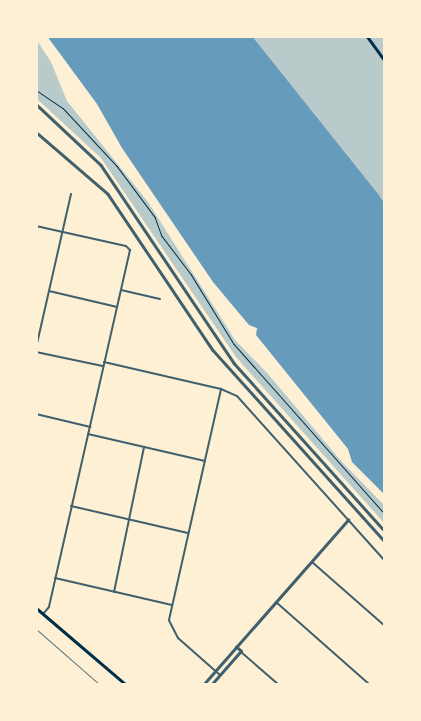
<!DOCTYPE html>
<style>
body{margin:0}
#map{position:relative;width:421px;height:721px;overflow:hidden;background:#fdf0d5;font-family:Arial,sans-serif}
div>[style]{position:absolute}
.green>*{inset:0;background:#b9caca}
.water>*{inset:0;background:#669bbc}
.path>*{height:0.5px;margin:-0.25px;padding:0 0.25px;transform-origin:0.25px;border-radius:0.25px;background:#003049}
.minor>*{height:2px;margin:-1px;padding:0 1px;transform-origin:1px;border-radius:1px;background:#3f606c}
.tertiary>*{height:2.5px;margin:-1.25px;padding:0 1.25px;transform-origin:1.25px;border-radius:1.25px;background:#3f606c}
.secondary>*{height:2.5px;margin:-1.25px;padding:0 1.25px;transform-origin:1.25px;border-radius:1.25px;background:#003049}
.primary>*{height:3px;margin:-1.5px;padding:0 1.5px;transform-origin:1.5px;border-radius:1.5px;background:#003049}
.rail>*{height:1px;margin:-0.5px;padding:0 0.5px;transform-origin:0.5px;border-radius:0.5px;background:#657d81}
span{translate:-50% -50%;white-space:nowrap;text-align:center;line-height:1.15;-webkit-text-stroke:5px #fdf0d5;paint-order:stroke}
.frame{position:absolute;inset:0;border:38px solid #fdf0d5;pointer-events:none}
</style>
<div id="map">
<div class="green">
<i style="clip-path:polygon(252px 36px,385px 36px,385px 203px,379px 195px)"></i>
<i style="clip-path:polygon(36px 39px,51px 62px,67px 101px,148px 202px,235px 340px,268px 374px,342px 462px,385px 506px,385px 524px,236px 357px,101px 158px,36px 98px)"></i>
</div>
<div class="water">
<i style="clip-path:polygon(47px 36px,252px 36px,379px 195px,385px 204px,385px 495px,352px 462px,348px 449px,256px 335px,257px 328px,249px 325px,213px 282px,122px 148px,97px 104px)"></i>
</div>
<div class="path">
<i style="left:36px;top:90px;width:32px;rotate:34deg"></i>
<i style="left:63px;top:108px;width:79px;rotate:47deg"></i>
<i style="left:117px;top:166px;width:64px;rotate:53.3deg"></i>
<i style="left:155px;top:217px;width:20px;rotate:70deg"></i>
<i style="left:162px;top:236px;width:48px;rotate:52.7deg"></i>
<i style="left:191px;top:274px;width:82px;rotate:58.4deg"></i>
<i style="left:234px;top:344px;width:227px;rotate:48.4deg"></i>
</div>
<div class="minor">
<i style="left:36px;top:226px;width:92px;rotate:12.5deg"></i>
<i style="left:126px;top:246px;width:6px;rotate:45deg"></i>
<i style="left:130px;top:250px;width:366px;rotate:102.8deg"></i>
<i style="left:49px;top:607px;width:9px;rotate:131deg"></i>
<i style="left:121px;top:290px;width:40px;rotate:13deg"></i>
<i style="left:49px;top:291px;width:70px;rotate:13.2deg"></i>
<i style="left:36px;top:348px;width:158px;rotate:-77.2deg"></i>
<i style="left:36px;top:352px;width:68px;rotate:11.8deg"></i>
<i style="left:104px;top:362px;width:120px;rotate:13deg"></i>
<i style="left:221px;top:389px;width:17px;rotate:24deg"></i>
<i style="left:237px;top:396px;width:222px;rotate:48.1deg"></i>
<i style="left:36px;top:414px;width:56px;rotate:13.5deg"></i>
<i style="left:88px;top:434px;width:120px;rotate:13deg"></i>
<i style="left:71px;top:506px;width:120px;rotate:13deg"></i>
<i style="left:312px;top:562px;width:97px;rotate:41.2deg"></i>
<i style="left:55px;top:578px;width:120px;rotate:13deg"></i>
<i style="left:114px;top:592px;width:148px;rotate:-78.3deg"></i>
<i style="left:276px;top:602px;width:125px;rotate:41.4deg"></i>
<i style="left:241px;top:652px;width:50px;rotate:41deg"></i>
<i style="left:220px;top:675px;width:56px;rotate:-138.6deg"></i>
<i style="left:178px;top:638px;width:20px;rotate:-117deg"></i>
<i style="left:169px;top:620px;width:237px;rotate:-77.3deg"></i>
</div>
<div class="tertiary">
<i style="left:36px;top:104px;width:89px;rotate:43.2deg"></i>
<i style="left:101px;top:165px;width:239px;rotate:56.1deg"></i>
<i style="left:234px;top:363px;width:226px;rotate:48.1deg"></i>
<i style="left:36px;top:132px;width:95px;rotate:40.7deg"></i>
<i style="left:108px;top:194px;width:188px;rotate:56.1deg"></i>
<i style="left:213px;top:350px;width:258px;rotate:48.1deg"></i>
<i style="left:203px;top:685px;width:220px;rotate:-48.7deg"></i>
<i style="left:211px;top:685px;width:45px;rotate:-48.6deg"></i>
<i style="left:241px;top:651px;width:6px;rotate:-141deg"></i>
</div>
<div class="secondary">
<i style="left:367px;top:36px;width:31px;rotate:54deg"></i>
</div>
<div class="primary">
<i style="left:36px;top:608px;width:118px;rotate:40.5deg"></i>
</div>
<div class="rail">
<i style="left:36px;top:629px;width:85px;rotate:41.2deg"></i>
</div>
<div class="frame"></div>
</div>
